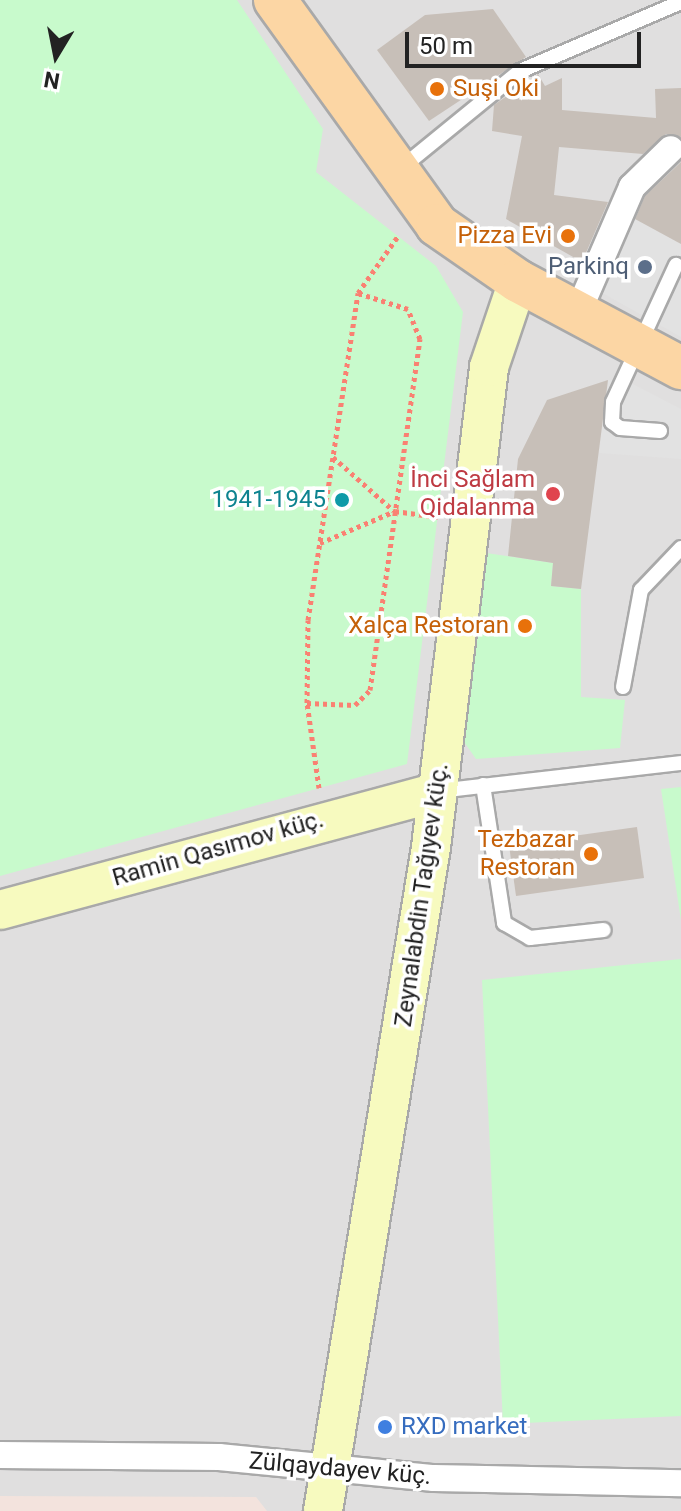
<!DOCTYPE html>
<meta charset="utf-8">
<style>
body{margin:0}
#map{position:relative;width:681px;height:1511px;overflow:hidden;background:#f2efe9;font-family:Roboto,sans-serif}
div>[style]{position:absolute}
.residential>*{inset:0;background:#e0dfdf}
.military>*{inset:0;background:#f3e3dd}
.park>*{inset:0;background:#c8facc}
.parking>*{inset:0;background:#e2e2e2}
.building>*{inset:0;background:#c7bfb8}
.path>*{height:5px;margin-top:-2.5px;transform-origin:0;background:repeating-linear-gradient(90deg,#fa8072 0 4px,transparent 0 8px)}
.roads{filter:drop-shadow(2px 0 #a9a9a9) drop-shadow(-2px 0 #a9a9a9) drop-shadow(0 2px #a9a9a9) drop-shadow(0 -2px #a9a9a9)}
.lane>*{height:14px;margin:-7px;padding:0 7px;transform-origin:7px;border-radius:7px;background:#fff}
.street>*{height:26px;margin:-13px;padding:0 13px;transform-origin:13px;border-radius:13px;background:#fff}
.secondary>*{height:38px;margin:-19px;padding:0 19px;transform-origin:19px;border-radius:19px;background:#f7fabf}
.primary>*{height:42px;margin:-21px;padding:0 21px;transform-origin:21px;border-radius:21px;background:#fcd6a4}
.dots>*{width:22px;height:22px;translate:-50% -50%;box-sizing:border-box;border:4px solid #fff;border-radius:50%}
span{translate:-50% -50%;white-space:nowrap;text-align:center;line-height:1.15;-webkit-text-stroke:7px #fff;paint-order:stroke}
.food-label{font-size:24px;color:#c56008}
.left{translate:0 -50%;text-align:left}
.right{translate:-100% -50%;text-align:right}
.service-label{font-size:24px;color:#4e5e75}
.health-label{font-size:24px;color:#be3a42}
.culture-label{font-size:24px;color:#0d838f}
.street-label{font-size:24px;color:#222}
.shop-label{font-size:24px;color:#366cbe}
.north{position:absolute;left:16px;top:16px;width:80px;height:80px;-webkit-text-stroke:6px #fff;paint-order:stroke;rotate:190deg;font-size:22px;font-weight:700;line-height:32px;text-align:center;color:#222}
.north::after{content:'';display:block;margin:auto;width:28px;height:36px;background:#222;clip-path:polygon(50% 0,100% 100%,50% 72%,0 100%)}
.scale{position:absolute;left:405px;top:32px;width:236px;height:36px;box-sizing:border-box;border:4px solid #222;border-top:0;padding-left:10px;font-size:24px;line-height:28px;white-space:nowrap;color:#222;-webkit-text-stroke:6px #fff;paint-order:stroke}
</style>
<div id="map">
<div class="residential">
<i style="clip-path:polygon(0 0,681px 0,681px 1511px,0 1511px)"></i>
</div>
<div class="military">
<i style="clip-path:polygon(0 1496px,256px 1497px,267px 1511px,0 1511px)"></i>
</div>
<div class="park">
<i style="clip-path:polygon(0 0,237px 0,323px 129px,316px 172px,436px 266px,463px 312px,407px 764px,0 876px)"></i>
<i style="clip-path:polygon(486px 553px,553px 563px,551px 586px,581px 589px,581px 697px,625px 700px,620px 748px,476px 759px,462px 739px)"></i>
<i style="clip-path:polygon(681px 787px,681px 920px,661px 789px)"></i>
<i style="clip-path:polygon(681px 959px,681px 1416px,503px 1424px,482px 980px)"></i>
</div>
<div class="parking">
<i style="clip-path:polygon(634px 218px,681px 244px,681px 337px,597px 290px)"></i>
<i style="clip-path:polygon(608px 380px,627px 381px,681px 409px,681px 459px,599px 453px)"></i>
</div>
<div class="building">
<i style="clip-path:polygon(493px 9px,526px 57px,429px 121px,377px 50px,425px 15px)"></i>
<i style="clip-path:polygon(538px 74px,545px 86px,562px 78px,562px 110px,656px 118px,655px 89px,681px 88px,681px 137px,666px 134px,643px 154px,559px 147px,554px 195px,608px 202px,582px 262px,506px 219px,522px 136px,492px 131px,494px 105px)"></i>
<i style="clip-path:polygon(681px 162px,681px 244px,635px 219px,645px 196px)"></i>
<i style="clip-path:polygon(608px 380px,581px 589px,551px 586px,553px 563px,508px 556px,518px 459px,547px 400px)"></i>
<i style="clip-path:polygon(637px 827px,644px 878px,516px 896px,509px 845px)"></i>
</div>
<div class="path">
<i style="left:333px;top:457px;width:81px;rotate:41.5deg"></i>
<i style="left:320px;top:543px;width:82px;rotate:-23.1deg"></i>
<i style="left:395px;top:511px;width:43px;rotate:7.9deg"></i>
<i style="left:307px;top:703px;width:48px;rotate:2.4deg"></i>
<i style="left:355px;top:705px;width:21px;rotate:-45deg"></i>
<i style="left:370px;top:690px;width:355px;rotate:-81.9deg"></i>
<i style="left:420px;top:339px;width:32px;rotate:-112deg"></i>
<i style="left:408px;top:309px;width:52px;rotate:-162.3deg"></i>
<i style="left:319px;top:788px;width:86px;rotate:-98deg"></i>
<i style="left:307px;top:703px;width:83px;rotate:-89.3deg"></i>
<i style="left:308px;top:620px;width:331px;rotate:-81.3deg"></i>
<i style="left:358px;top:293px;width:70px;rotate:-54.9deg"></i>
</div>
<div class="roads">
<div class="lane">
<i style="left:400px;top:169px;width:155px;rotate:-39.2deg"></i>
<i style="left:520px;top:71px;width:175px;rotate:-23.2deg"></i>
<i style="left:660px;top:431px;width:40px;rotate:-175.7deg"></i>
<i style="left:620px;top:428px;width:10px;rotate:-143deg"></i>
<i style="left:612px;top:422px;width:20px;rotate:-87deg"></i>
<i style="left:613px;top:402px;width:151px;rotate:-65.3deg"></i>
<i style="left:623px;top:687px;width:99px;rotate:-79.5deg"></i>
<i style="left:641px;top:590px;width:58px;rotate:-46.4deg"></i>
<i style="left:483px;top:785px;width:140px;rotate:81.3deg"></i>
<i style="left:504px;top:923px;width:30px;rotate:30deg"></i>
<i style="left:530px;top:938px;width:74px;rotate:-6.2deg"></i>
<i style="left:439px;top:791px;width:244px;rotate:-6.6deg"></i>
</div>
<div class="street">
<i style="left:578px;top:312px;width:136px;rotate:-66.6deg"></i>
<i style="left:632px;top:187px;width:54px;rotate:-44.3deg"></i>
<i style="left:0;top:1455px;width:219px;rotate:0.5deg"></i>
<i style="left:219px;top:1457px;width:216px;rotate:5.6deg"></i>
<i style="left:434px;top:1478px;width:247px;rotate:1.2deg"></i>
</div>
<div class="secondary">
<i style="left:0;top:910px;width:453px;rotate:-15.1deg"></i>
<i style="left:323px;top:1511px;width:673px;rotate:-80.76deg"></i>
<i style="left:431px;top:847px;width:483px;rotate:-83.1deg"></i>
<i style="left:489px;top:367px;width:91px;rotate:-71.4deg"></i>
</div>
<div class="primary">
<i style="left:275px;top:0;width:277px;rotate:54.2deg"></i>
<i style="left:437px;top:225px;width:98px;rotate:34.7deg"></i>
<i style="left:518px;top:281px;width:185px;rotate:28.1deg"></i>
</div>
</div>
<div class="dots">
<i style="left:437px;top:89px;background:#e8710a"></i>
<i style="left:568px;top:236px;background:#e8710a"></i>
<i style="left:645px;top:267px;background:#5c6f8a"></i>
<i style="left:553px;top:494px;background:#e0444e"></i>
<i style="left:342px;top:500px;background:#0f9aa8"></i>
<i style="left:525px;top:626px;background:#e8710a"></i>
<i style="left:591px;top:854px;background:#e8710a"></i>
<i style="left:385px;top:1427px;background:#3f7fe0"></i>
</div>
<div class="food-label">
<span class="left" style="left:453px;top:89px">Suşi Oki</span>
<span class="right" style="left:552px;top:236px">Pizza Evi</span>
<span class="right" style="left:509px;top:626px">Xalça Restoran</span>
<span class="right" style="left:575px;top:854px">Tezbazar<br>Restoran</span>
</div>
<div class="service-label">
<span class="right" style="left:629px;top:267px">Parkinq</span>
</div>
<div class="health-label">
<span class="right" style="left:535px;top:494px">İnci Sağlam<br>Qidalanma</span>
</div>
<div class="culture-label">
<span class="right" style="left:326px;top:500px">1941-1945</span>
</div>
<div class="street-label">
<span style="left:218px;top:849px;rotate:-16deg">Ramin Qasımov küç.</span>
<span style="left:422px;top:895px;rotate:-82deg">Zeynalabdin Tağıyev küç.</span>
<span style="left:340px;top:1469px;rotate:5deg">Zülqaydayev küç.</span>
</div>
<div class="shop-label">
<span class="left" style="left:401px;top:1427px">RXD market</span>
</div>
<div class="north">N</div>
<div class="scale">50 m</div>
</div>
